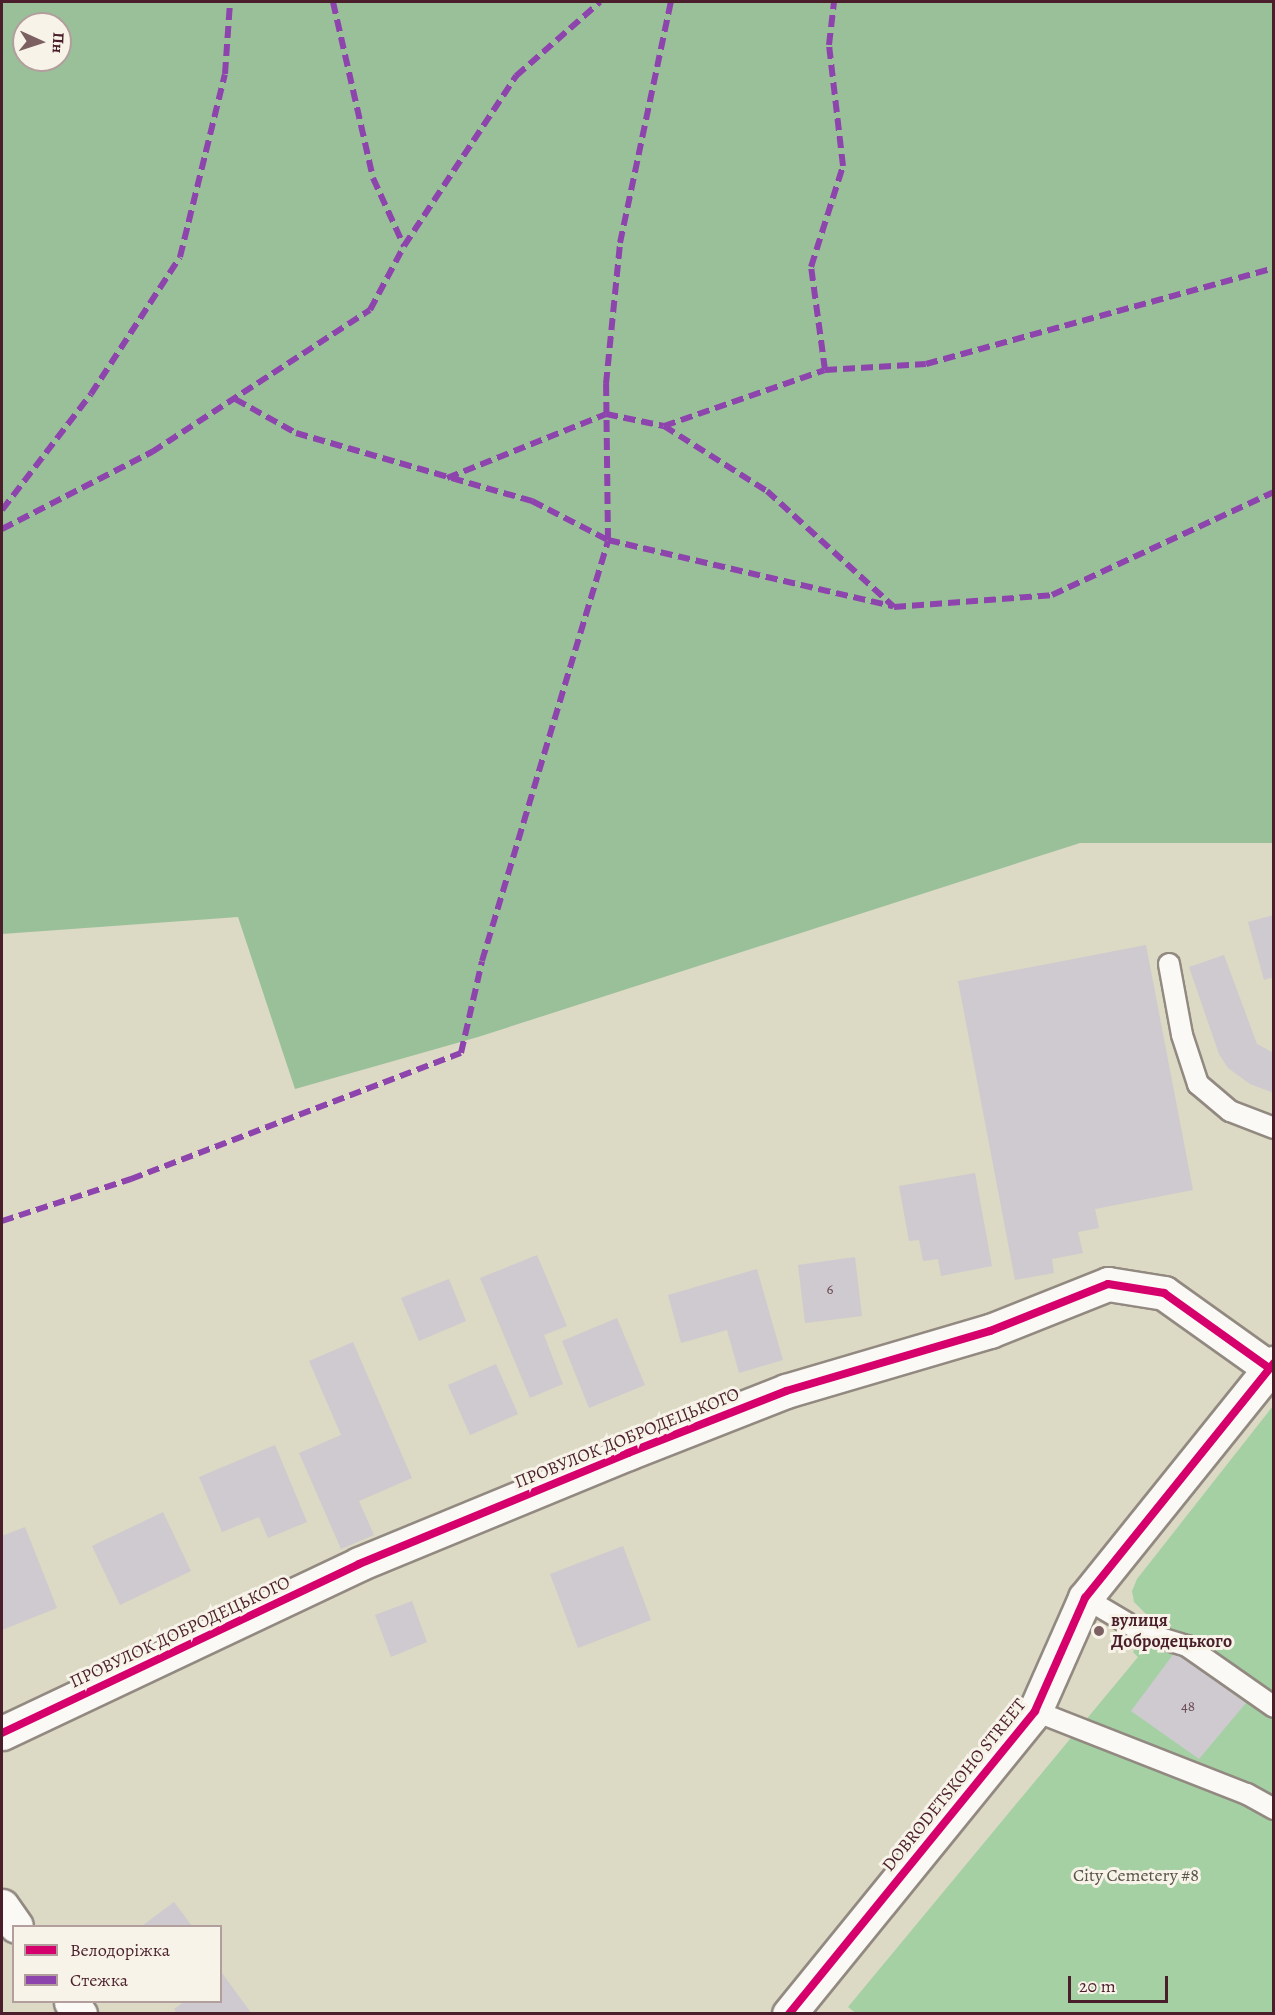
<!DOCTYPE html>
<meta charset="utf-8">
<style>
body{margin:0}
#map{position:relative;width:1275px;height:2015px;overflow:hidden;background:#dcd9c5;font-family:Alegreya,serif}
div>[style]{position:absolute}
.green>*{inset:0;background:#a5d0a4}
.forest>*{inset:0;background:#99c099}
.building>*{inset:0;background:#cecacf}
.roads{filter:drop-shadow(2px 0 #928981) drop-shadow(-2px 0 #928981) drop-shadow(0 2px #928981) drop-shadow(0 -2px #928981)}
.service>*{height:20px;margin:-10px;padding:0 10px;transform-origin:10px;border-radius:10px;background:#faf9f6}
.minor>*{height:33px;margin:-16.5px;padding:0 16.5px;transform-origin:16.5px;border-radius:16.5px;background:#faf9f6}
.quiet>*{height:6px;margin-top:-3px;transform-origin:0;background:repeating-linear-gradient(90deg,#8e44ad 0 12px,transparent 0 18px)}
.cycleway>*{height:8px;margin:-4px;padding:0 4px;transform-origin:4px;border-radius:4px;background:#d6006c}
.dots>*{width:16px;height:16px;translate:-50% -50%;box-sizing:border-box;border:3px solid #f7f3e8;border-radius:50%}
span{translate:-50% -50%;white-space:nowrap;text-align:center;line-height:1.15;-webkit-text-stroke:6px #f7f3e8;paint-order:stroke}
.number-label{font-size:15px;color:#6b4a54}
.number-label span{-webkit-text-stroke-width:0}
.street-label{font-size:18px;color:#4a1f2b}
.poi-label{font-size:18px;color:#4a1f2b;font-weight:700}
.left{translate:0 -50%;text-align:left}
.park-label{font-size:18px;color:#585247}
.frame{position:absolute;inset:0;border:3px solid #4a1f2b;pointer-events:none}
.legend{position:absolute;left:12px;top:1925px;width:210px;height:78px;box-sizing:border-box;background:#f7f3e8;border:2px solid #b29e9c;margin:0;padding:8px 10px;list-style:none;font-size:18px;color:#4a1f2b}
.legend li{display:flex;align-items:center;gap:12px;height:30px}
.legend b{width:30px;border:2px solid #b29e9c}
.north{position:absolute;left:12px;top:12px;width:60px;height:60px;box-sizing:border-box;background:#f7f3e8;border:2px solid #b29e9c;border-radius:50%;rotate:93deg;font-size:16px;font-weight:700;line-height:24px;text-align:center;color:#4a1f2b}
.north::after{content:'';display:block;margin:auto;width:21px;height:27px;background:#7d6061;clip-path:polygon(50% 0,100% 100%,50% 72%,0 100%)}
.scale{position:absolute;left:1068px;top:1976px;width:100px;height:27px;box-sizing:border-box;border:3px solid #4a1f2b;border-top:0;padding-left:8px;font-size:18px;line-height:21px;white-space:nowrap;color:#4a1f2b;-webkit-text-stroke:4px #f7f3e8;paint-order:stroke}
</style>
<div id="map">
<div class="green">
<i style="clip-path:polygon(1273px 1406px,1273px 2013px,857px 2014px,848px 2007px,1138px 1657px,1133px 1652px,1152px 1620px,1134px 1602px,1132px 1591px,1137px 1579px)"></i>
</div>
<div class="forest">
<i style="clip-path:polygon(evenodd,2px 2px,1273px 2px,1273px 843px,1080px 843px,478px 1037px,295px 1089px,238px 917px,2px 934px,2px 2px,24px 24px,60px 24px,60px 60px,24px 60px,24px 24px)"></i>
</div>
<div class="building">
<i style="clip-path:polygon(1274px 915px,1274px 977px,1264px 980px,1248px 922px)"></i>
<i style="clip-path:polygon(1146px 945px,1193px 1190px,1095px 1209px,1099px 1228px,1078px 1232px,1083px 1253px,1052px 1259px,1054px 1273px,1015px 1280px,958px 981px)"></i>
<i style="clip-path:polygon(1224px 955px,1257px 1044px,1274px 1053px,1274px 1093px,1250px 1084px,1228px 1068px,1219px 1054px,1189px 967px)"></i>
<i style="clip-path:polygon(975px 1173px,992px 1266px,941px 1276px,938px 1259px,923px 1261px,919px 1240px,909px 1241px,899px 1186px)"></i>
<i style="clip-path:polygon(537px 1255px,567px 1326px,544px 1335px,563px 1384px,530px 1398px,480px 1278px)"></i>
<i style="clip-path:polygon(855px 1257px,862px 1316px,805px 1323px,798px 1265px)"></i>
<i style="clip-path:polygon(757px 1269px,783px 1360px,739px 1373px,727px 1330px,681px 1343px,668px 1295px)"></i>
<i style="clip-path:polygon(449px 1279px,466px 1321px,419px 1341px,401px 1298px)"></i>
<i style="clip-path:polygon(617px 1318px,645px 1385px,589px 1408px,562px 1341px)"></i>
<i style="clip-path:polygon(353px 1342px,412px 1478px,359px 1501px,374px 1535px,341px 1549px,299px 1453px,341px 1435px,309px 1361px)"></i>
<i style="clip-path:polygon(496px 1364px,518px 1414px,470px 1435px,448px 1385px)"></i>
<i style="clip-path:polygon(275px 1445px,307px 1522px,268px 1538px,259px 1517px,222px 1532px,199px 1477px)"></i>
<i style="clip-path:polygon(163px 1512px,191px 1571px,120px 1605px,92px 1546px)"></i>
<i style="clip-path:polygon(25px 1527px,57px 1608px,2px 1630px,2px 1536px)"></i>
<i style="clip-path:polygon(623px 1546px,651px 1620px,578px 1648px,550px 1574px)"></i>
<i style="clip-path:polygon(412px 1601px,427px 1642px,391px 1657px,375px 1615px)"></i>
<i style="clip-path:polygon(1175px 1652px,1246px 1703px,1199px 1759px,1131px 1711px)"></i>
<i style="clip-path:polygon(174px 1902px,192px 1926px,142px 1926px)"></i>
<i style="clip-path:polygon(222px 1973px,252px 2014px,177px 2014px,174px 2009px,184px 2002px,220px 2002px)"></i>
</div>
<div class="roads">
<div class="service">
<i style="left:1169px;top:964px;width:72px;rotate:79.6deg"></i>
<i style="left:1182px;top:1035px;width:52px;rotate:71.9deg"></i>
<i style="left:1198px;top:1084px;width:42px;rotate:40.2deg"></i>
<i style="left:1230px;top:1111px;width:47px;rotate:21.1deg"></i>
<i style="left:1085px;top:1598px;width:69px;rotate:30.7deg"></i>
<i style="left:1144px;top:1633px;width:45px;rotate:16.8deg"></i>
<i style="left:1187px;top:1646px;width:106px;rotate:35deg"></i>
<i style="left:1035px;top:1711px;width:228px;rotate:21.4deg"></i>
<i style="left:1247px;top:1794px;width:31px;rotate:29deg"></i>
</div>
<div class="minor">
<i style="left:2px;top:1733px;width:395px;rotate:-25.3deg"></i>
<i style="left:359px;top:1564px;width:291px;rotate:-22.4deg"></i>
<i style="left:628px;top:1453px;width:170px;rotate:-21.4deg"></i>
<i style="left:786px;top:1391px;width:213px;rotate:-16.4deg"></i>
<i style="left:990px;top:1331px;width:127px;rotate:-21.7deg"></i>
<i style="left:1108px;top:1284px;width:57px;rotate:9.1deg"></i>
<i style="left:1164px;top:1293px;width:129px;rotate:35.5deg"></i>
<i style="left:2px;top:1906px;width:24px;rotate:55deg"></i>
<i style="left:71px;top:2002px;width:15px;rotate:53deg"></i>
<i style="left:789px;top:2014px;width:390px;rotate:-50.9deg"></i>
<i style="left:1035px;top:1711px;width:124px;rotate:-66.1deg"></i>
<i style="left:1085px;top:1598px;width:302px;rotate:-51.2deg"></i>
</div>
</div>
<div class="quiet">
<i style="left:333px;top:2px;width:180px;rotate:77.2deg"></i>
<i style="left:373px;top:178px;width:75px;rotate:65.5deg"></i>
<i style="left:825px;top:370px;width:104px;rotate:-97.7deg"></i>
<i style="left:811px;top:267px;width:106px;rotate:-72.4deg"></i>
<i style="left:843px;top:166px;width:122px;rotate:-96.6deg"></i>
<i style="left:829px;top:45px;width:43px;rotate:-83.4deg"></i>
<i style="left:235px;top:399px;width:70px;rotate:29.1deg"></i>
<i style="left:296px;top:433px;width:246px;rotate:16.1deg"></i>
<i style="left:532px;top:501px;width:85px;rotate:27.2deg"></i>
<i style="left:608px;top:540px;width:292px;rotate:13.1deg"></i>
<i style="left:664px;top:426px;width:170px;rotate:-19.2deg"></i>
<i style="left:825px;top:370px;width:101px;rotate:-3.4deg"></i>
<i style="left:926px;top:364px;width:361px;rotate:-15.4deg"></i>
<i style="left:447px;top:478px;width:171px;rotate:-21.9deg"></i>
<i style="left:606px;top:414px;width:59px;rotate:11.7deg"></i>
<i style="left:664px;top:426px;width:122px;rotate:32.3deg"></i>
<i style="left:767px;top:491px;width:172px;rotate:42.4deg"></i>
<i style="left:894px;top:607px;width:158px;rotate:-4.3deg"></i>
<i style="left:1052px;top:595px;width:245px;rotate:-24.9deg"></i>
<i style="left:2px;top:510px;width:146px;rotate:-52.5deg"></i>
<i style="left:91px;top:394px;width:163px;rotate:-57deg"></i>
<i style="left:180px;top:257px;width:188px;rotate:-76.2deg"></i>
<i style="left:225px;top:74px;width:72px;rotate:-86deg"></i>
<i style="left:2px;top:529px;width:169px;rotate:-27.2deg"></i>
<i style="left:152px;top:452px;width:260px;rotate:-33.1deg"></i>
<i style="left:370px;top:310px;width:72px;rotate:-62deg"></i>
<i style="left:404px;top:246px;width:204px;rotate:-56.6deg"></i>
<i style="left:516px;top:76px;width:112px;rotate:-41.4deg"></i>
<i style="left:2px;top:1221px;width:136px;rotate:-18deg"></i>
<i style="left:131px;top:1179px;width:353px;rotate:-20.9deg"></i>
<i style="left:461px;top:1053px;width:94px;rotate:-77.1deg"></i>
<i style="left:482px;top:961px;width:439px;rotate:-73.3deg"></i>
<i style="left:608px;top:540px;width:156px;rotate:-90.7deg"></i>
<i style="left:606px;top:384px;width:142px;rotate:-84.3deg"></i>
<i style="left:620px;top:243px;width:246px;rotate:-78.1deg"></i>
</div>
<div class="cycleway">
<i style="left:2px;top:1733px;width:395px;rotate:-25.3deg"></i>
<i style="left:359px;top:1564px;width:291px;rotate:-22.4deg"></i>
<i style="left:628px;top:1453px;width:170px;rotate:-21.4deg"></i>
<i style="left:786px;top:1391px;width:213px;rotate:-16.4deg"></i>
<i style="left:990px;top:1331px;width:127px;rotate:-21.7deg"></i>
<i style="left:1108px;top:1284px;width:57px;rotate:9.1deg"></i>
<i style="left:1164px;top:1293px;width:129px;rotate:35.5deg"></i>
<i style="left:789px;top:2014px;width:390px;rotate:-50.9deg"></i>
<i style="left:1035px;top:1711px;width:124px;rotate:-66.1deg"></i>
<i style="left:1085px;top:1598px;width:302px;rotate:-51.2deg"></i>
</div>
<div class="dots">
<i style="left:1099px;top:1631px;background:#7d6061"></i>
</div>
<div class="number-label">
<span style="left:830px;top:1290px">6</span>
<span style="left:1188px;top:1707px">48</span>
</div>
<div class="street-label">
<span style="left:627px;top:1438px;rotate:-22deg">ПРОВУЛОК ДОБРОДЕЦЬКОГО</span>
<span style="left:180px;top:1632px;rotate:-25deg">ПРОВУЛОК ДОБРОДЕЦЬКОГО</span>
<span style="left:954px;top:1785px;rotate:-51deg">DOBRODETSKOHO STREET</span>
</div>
<div class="poi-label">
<span class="left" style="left:1111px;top:1631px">вулиця<br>Добродецького</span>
</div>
<div class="park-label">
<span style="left:1136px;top:1875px">City Cemetery #8</span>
</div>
<div class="frame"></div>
<ul class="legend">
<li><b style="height:8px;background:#d6006c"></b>Велодоріжка</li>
<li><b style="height:8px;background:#8e44ad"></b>Стежка</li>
</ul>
<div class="north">Пн</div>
<div class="scale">20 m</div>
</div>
